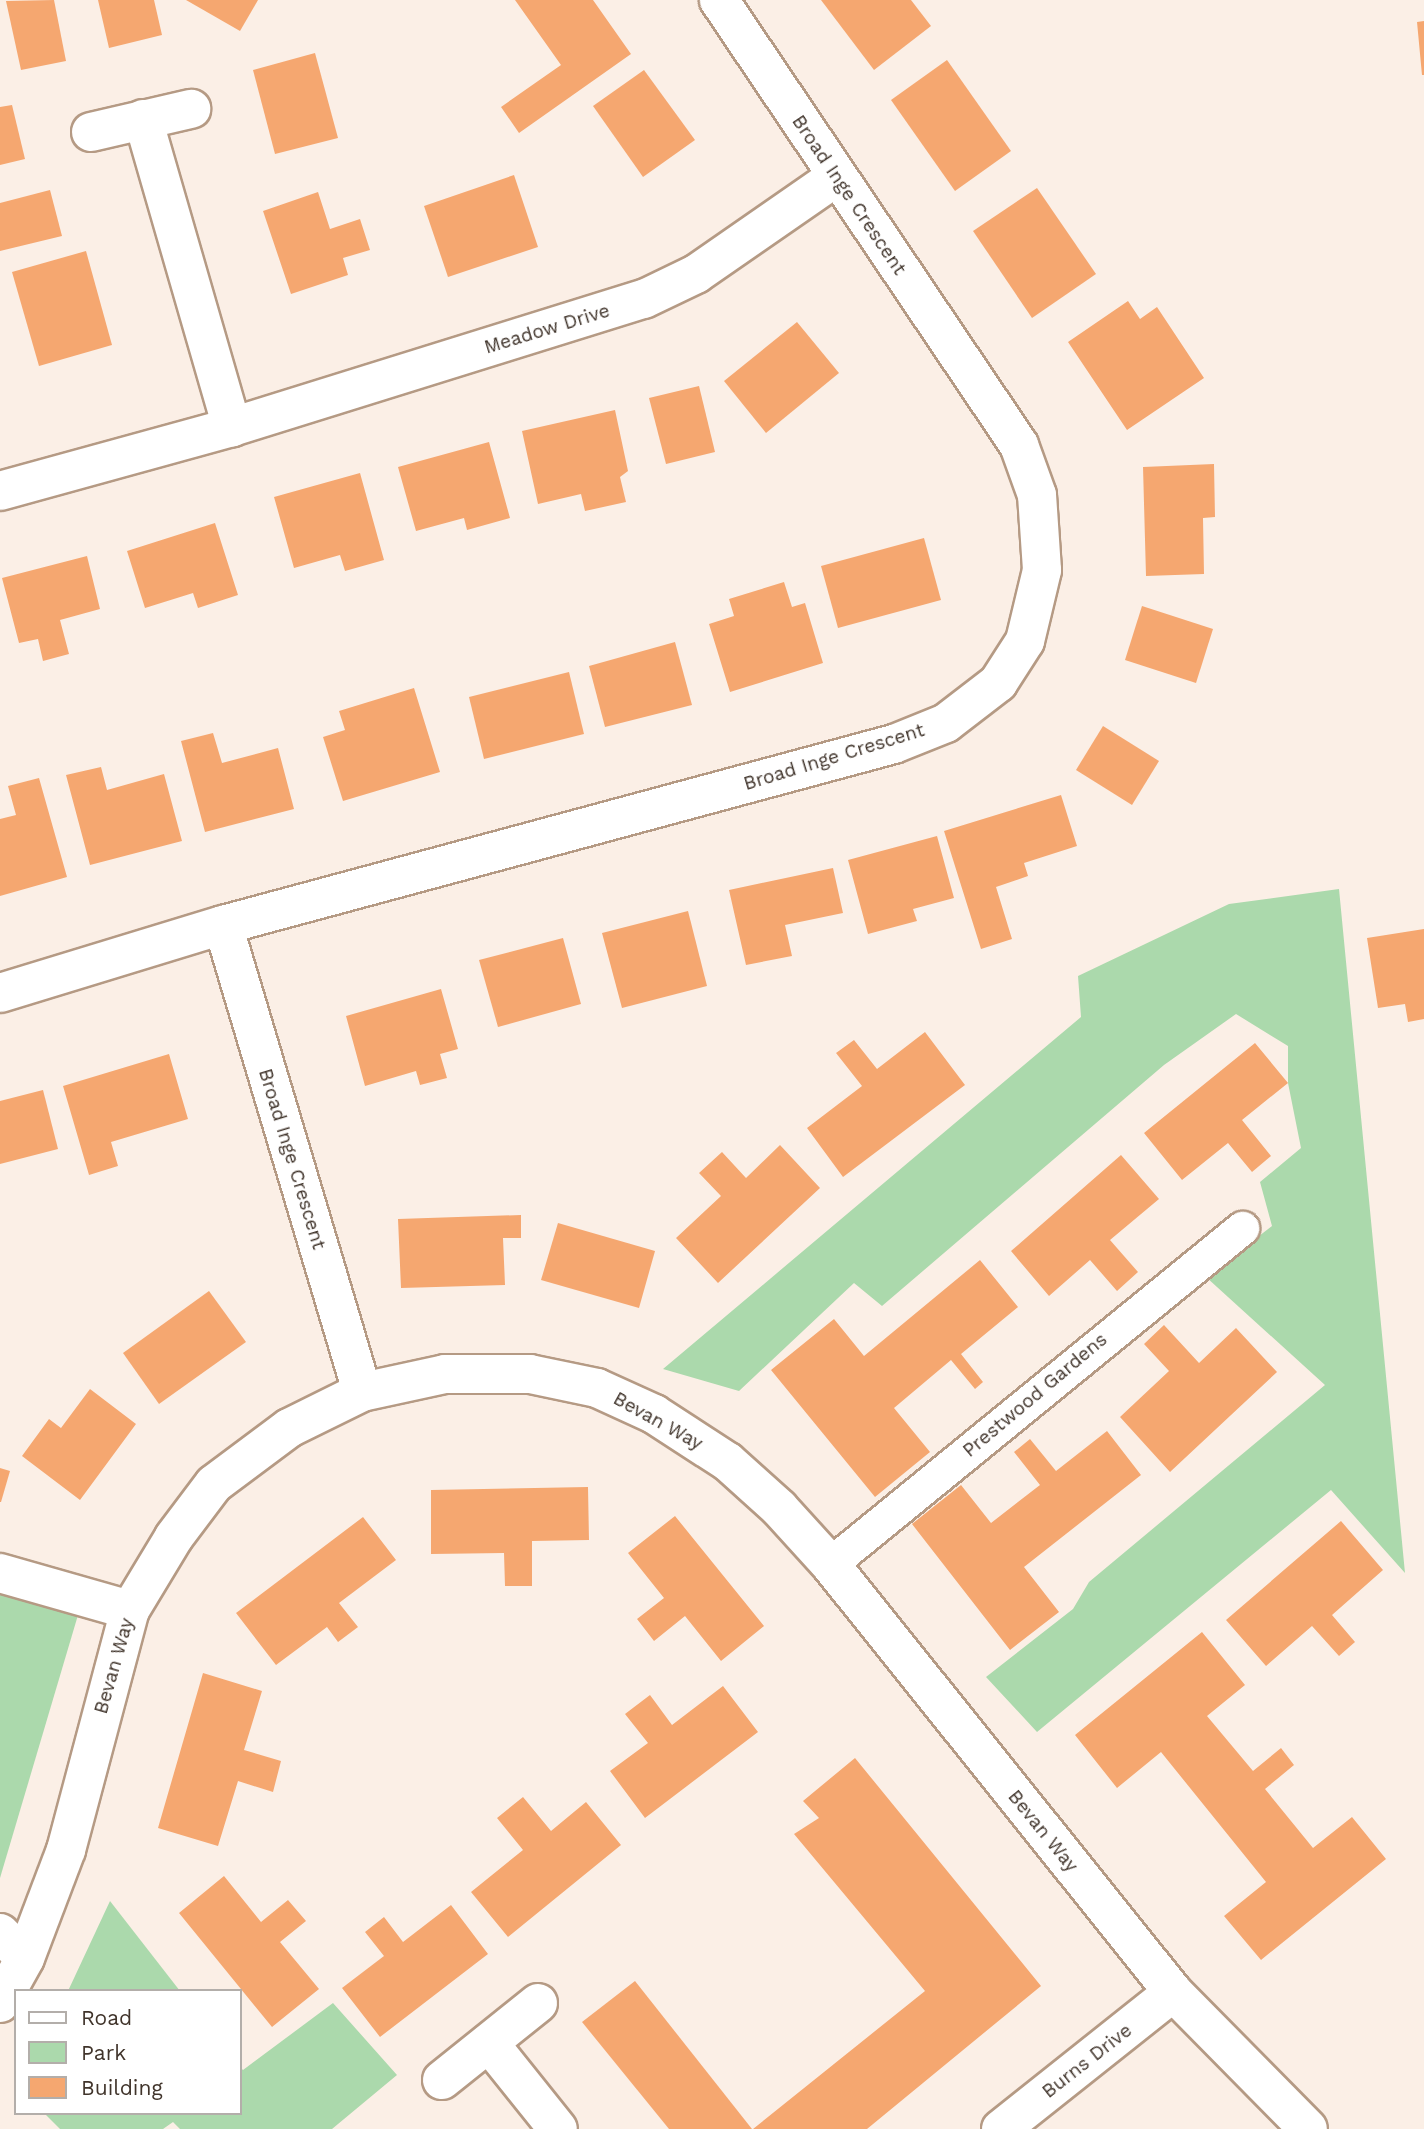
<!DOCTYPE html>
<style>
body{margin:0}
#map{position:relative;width:1424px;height:2129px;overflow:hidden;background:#fbefe6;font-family:"Work Sans",sans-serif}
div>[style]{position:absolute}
.green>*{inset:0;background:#abd9ac}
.building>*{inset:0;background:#f5a770}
.roads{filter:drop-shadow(2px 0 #b59a84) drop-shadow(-2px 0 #b59a84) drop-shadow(0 2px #b59a84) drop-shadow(0 -2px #b59a84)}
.lane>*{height:33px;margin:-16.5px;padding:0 16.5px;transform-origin:16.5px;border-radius:16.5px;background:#fff}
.street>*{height:38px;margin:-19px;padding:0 19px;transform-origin:19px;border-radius:19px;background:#fff}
span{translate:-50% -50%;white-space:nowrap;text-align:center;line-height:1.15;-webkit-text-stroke:6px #fff;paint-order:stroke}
.street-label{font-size:19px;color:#40342b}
.legend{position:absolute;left:14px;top:1989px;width:228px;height:126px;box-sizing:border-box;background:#fff;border:2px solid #b3aeaa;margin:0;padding:9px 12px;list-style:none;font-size:21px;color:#40342b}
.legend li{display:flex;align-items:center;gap:14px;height:35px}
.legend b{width:35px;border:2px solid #b3aeaa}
</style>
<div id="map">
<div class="green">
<i style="clip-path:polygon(1339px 889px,1405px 1573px,1331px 1490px,1037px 1732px,986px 1677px,1073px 1609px,1089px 1582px,1325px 1385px,1206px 1277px,1272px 1226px,1260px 1182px,1301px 1148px,1288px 1083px,1288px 1046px,1236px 1014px,1164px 1065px,882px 1306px,854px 1283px,739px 1391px,663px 1369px,1081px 1017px,1078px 976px,1229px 904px)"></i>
<i style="clip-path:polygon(0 1591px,78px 1615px,0 1878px)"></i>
<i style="clip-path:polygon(110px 1901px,180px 1991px,68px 1991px)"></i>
<i style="clip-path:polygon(333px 2003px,397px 2075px,332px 2129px,180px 2129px,173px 2122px,163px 2129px,60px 2129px,44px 2113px,240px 2113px,240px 2067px,243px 2070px)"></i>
</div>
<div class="building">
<i style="clip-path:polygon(54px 0,66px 61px,21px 70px,6px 1px)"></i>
<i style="clip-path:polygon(98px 0,154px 0,162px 35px,109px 48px)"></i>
<i style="clip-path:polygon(186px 0,258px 0,240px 31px)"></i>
<i style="clip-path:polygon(515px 0,593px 0,631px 54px,519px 133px,501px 107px,561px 65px)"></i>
<i style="clip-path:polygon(821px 0,911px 0,931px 26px,874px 70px)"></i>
<i style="clip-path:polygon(1424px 21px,1424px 75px,1422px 75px,1417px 22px)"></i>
<i style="clip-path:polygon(315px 53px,338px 138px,275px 154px,253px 70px)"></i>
<i style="clip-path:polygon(947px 60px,1011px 151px,955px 191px,891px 100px)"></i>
<i style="clip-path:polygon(644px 70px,695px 140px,643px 177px,593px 106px)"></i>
<i style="clip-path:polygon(12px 105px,25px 159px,0 165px,0 107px)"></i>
<i style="clip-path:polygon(514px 175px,538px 247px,448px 277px,424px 206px)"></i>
<i style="clip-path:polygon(1037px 188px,1096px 274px,1032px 318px,973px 231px)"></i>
<i style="clip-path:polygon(50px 190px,62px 236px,0 251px,0 203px)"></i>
<i style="clip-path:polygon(318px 192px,330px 229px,360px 219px,370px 250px,343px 258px,348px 275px,291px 294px,263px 211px)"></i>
<i style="clip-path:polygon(86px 251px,112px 345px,39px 366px,12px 272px)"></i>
<i style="clip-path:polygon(1128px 301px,1140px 319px,1157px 307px,1204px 378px,1127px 430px,1068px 342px)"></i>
<i style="clip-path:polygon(797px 322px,839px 373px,766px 433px,724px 381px)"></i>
<i style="clip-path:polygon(699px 386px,715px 452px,666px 464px,649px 398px)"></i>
<i style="clip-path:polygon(615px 410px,628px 471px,620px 477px,626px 502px,585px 511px,581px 494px,538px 504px,522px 431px)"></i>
<i style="clip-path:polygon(489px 442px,510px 518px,467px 530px,464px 518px,416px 531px,398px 467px)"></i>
<i style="clip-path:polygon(1214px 464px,1215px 517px,1203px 518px,1204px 574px,1146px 576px,1143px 467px)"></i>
<i style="clip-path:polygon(360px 473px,384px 560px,345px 571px,340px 555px,294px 568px,274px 497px)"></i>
<i style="clip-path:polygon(215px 523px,238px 595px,198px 608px,193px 593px,145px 608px,127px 551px)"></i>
<i style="clip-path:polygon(924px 538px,941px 600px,838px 628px,821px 566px)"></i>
<i style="clip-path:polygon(87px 556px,100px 609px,60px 620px,69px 654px,43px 661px,38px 639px,19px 643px,2px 578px)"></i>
<i style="clip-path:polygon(784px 582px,792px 607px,805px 603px,823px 663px,730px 692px,709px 624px,734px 616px,729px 599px)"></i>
<i style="clip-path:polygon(1142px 606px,1213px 629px,1196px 683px,1125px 660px)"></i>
<i style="clip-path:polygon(675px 642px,692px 705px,605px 727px,589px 666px)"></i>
<i style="clip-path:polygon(569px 672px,584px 734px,484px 759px,469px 697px)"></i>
<i style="clip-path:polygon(414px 688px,440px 772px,343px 801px,323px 737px,345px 730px,339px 711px)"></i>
<i style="clip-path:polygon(1103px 726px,1159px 761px,1132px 805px,1076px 770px)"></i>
<i style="clip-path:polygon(213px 733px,222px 763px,278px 748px,294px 809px,205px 832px,181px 741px)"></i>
<i style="clip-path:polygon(101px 767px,107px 790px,164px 774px,182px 841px,90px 865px,66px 775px)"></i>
<i style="clip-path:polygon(39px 778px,67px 877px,0 896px,0 819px,16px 815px,8px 786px)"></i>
<i style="clip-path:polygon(1061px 795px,1077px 846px,1024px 863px,1028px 876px,996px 887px,1012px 939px,981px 949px,944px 831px)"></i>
<i style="clip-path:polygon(937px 836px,954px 898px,913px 909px,917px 921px,868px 934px,848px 860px)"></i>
<i style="clip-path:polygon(833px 868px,843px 913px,785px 925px,792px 956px,746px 965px,729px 890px)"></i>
<i style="clip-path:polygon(688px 911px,707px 986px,622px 1008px,602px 933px)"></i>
<i style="clip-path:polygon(1424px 929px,1424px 1019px,1408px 1022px,1405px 1004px,1378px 1008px,1367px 938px)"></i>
<i style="clip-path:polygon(563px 938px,581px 1004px,498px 1027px,479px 960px)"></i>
<i style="clip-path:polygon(441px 989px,458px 1049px,440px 1054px,447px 1078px,420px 1085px,416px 1071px,365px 1086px,346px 1016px)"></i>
<i style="clip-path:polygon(925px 1032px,965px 1085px,843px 1177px,807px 1128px,862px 1086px,836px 1053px,854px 1040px,877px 1069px)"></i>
<i style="clip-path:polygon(1255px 1043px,1288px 1083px,1242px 1120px,1271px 1156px,1252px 1172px,1228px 1143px,1182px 1180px,1144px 1133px)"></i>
<i style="clip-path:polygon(169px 1054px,188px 1119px,111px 1142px,118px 1166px,89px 1175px,63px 1086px)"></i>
<i style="clip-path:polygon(43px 1090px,58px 1149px,0 1164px,0 1101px)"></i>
<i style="clip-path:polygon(780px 1145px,820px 1188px,718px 1283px,676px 1238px,721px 1196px,699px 1173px,722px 1152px,746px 1178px)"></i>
<i style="clip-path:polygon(1121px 1155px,1159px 1199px,1110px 1240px,1138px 1272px,1117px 1291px,1090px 1260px,1049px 1296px,1011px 1251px)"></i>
<i style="clip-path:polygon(521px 1215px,521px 1238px,503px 1238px,505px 1285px,401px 1288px,398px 1219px)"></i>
<i style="clip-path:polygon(558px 1223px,655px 1251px,639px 1308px,541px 1280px)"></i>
<i style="clip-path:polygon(980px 1260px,1018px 1307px,961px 1354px,983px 1382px,975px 1389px,951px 1360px,894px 1408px,930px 1452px,875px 1497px,771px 1370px,834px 1319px,864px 1356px)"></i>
<i style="clip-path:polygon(209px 1291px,246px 1342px,159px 1404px,123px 1353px)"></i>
<i style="clip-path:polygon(1164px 1325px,1199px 1363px,1236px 1328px,1277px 1372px,1170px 1472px,1120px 1417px,1169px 1371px,1144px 1344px)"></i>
<i style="clip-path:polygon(90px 1389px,136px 1424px,80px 1500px,22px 1456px,49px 1419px,61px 1428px)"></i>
<i style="clip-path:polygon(1107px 1431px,1141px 1475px,1024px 1567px,1059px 1612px,1010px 1650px,912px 1524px,961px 1485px,991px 1523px,1040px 1485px,1014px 1452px,1030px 1439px,1056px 1471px)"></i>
<i style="clip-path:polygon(0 1468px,10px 1471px,1px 1502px,0 1502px)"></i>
<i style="clip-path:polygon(588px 1487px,589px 1540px,532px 1541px,532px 1586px,505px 1586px,504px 1553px,431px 1554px,431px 1490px)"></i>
<i style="clip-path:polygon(675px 1516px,764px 1626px,721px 1661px,685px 1616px,654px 1641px,637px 1619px,664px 1598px,628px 1553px)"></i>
<i style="clip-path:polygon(363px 1517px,396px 1560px,339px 1603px,358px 1627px,338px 1642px,327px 1627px,276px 1665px,236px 1613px)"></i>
<i style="clip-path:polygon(1341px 1521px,1383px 1570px,1332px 1615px,1355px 1642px,1339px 1656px,1312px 1626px,1266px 1666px,1226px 1620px)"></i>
<i style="clip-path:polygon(1202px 1632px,1245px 1685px,1207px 1716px,1253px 1771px,1281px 1748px,1294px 1765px,1265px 1789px,1313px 1848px,1352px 1817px,1386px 1859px,1261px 1960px,1224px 1916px,1266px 1882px,1161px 1752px,1117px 1788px,1075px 1735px)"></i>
<i style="clip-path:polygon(203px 1673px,262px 1691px,244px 1750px,281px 1761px,273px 1792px,238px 1781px,218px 1846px,158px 1828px)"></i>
<i style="clip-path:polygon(723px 1686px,758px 1732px,645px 1818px,610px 1771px,648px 1743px,625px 1714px,650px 1695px,672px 1725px)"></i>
<i style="clip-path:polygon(855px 1758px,1041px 1986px,867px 2129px,753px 2129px,925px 1991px,794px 1834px,819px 1818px,803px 1801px)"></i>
<i style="clip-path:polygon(523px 1797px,551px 1831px,586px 1802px,621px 1845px,508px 1937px,471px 1892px,523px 1850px,497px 1818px)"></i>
<i style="clip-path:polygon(224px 1876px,261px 1922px,288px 1900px,306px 1921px,280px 1942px,319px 1989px,272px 2027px,179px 1913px)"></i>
<i style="clip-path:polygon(451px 1905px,488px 1954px,380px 2037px,342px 1988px,384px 1956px,365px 1932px,384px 1917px,403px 1942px)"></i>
<i style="clip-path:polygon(635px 1981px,752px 2129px,669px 2129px,582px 2022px)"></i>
</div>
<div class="roads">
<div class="lane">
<i style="left:830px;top:1564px;width:532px;rotate:-39.2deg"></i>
</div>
<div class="street">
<i style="left:143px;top:119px;width:321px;rotate:73.9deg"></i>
<i style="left:91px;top:132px;width:103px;rotate:-13deg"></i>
<i style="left:0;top:491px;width:241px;rotate:-15.4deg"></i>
<i style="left:232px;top:427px;width:431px;rotate:-17.3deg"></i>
<i style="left:644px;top:299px;width:58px;rotate:-25.7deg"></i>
<i style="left:696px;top:274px;width:170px;rotate:-34.7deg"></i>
<i style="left:223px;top:925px;width:695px;rotate:-15.1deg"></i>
<i style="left:894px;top:744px;width:56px;rotate:-22deg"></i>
<i style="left:946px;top:723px;width:66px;rotate:-37.6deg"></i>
<i style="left:998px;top:683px;width:50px;rotate:-57.3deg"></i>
<i style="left:1025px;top:641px;width:73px;rotate:-76.5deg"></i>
<i style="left:1042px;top:570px;width:75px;rotate:-93.8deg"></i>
<i style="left:1037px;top:495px;width:53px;rotate:-109.8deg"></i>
<i style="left:1019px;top:445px;width:537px;rotate:-123.99deg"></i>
<i style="left:0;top:993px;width:233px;rotate:-17deg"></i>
<i style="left:223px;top:925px;width:487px;rotate:73.4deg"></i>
<i style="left:0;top:1573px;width:135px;rotate:15.9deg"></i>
<i style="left:0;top:1933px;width:35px;rotate:45deg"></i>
<i style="left:0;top:2003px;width:51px;rotate:-60.9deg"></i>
<i style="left:25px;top:1958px;width:116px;rotate:-69.2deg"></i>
<i style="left:66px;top:1850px;width:248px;rotate:-75.1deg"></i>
<i style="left:130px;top:1610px;width:85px;rotate:-58.9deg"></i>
<i style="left:174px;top:1537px;width:66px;rotate:-53deg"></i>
<i style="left:214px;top:1484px;width:94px;rotate:-36.7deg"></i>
<i style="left:289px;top:1428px;width:81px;rotate:-26.3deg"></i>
<i style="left:362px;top:1392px;width:85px;rotate:-12.2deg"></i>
<i style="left:445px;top:1374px;width:85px"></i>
<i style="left:530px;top:1374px;width:68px;rotate:11.8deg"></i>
<i style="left:597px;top:1388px;width:63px;rotate:24.5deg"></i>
<i style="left:654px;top:1414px;width:88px;rotate:33deg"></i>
<i style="left:728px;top:1462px;width:69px;rotate:42deg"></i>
<i style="left:779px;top:1508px;width:76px;rotate:47.7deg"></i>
<i style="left:830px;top:1564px;width:548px;rotate:51.29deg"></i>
<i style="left:1173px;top:1992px;width:192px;rotate:45.4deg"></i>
<i style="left:489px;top:2043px;width:110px;rotate:51.3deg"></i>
<i style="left:442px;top:2080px;width:123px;rotate:-38.7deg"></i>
<i style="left:1001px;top:2129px;width:220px;rotate:-38.5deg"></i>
</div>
</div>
<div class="street-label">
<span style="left:849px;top:195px;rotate:56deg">Broad Inge Crescent</span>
<span style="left:547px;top:329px;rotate:-17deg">Meadow Drive</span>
<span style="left:834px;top:757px;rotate:-17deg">Broad Inge Crescent</span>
<span style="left:292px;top:1159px;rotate:73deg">Broad Inge Crescent</span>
<span style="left:1035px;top:1395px;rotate:-40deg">Prestwood Gardens</span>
<span style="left:658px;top:1421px;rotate:29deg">Bevan Way</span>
<span style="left:114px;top:1666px;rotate:-74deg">Bevan Way</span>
<span style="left:1043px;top:1831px;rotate:51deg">Bevan Way</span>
<span style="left:1087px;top:2061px;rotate:-38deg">Burns Drive</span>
</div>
<ul class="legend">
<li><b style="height:9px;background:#fff"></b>Road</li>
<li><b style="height:19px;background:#abd9ac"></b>Park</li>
<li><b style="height:19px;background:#f5a770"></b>Building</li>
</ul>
</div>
